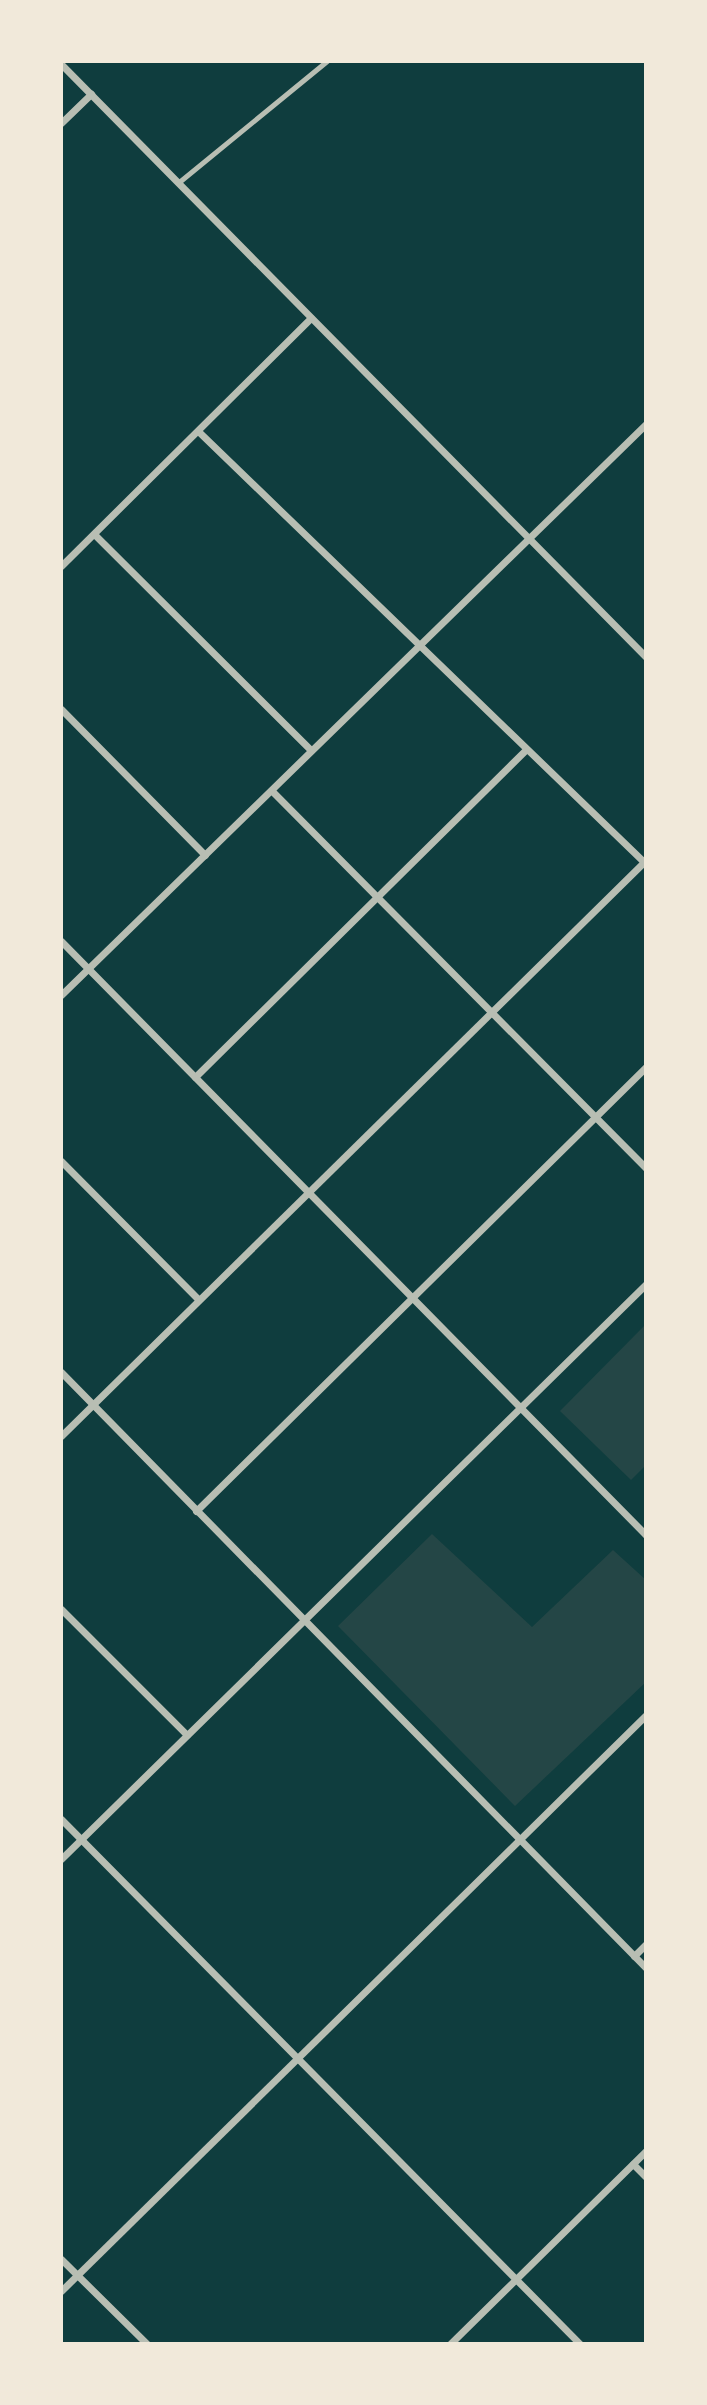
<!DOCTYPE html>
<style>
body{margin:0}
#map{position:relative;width:707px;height:2405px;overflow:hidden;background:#0f3d3e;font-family:Figtree,sans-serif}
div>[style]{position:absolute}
.green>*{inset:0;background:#244646}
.service>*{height:5px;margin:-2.5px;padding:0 2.5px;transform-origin:2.5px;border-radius:2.5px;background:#b8beb3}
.minor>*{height:7px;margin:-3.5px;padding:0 3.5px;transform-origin:3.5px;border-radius:3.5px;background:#b8beb3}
span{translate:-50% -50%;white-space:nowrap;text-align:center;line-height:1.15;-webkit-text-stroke:6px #f1e9da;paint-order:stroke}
.frame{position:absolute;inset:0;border:63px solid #f1e9da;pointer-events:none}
</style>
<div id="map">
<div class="green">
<i style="clip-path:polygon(646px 1324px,646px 1465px,631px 1480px,560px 1411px)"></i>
<i style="clip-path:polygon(432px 1534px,532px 1627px,613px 1550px,646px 1580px,646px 1682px,515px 1806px,338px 1626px)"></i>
</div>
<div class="service">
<i style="left:179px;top:182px;width:191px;rotate:-39.3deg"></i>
</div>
<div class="minor">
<i style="left:61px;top:64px;width:833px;rotate:45.39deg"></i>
<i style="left:61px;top:123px;width:42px;rotate:-44deg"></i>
<i style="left:199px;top:432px;width:622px;rotate:44.02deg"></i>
<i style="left:94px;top:534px;width:306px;rotate:44.9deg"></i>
<i style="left:61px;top:566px;width:352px;rotate:-44.8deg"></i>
<i style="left:61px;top:709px;width:205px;rotate:45.4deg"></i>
<i style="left:272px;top:791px;width:531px;rotate:45.23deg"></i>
<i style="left:61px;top:941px;width:834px;rotate:45.44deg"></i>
<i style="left:61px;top:995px;width:817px;rotate:-44.31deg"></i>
<i style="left:195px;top:1077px;width:466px;rotate:-44.7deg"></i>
<i style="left:61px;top:1161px;width:193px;rotate:45.2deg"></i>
<i style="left:61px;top:1372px;width:835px;rotate:45.53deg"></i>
<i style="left:61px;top:1436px;width:821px;rotate:-44.56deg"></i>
<i style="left:196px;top:1511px;width:632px;rotate:-44.62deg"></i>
<i style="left:61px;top:1609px;width:178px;rotate:45deg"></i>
<i style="left:61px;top:1819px;width:738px;rotate:45.33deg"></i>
<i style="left:61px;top:1859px;width:820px;rotate:-44.51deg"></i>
<i style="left:634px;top:1956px;width:17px;rotate:-45deg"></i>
<i style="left:633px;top:2164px;width:18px;rotate:45deg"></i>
<i style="left:61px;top:2259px;width:121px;rotate:44.7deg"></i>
<i style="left:61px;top:2291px;width:821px;rotate:-44.56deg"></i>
<i style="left:450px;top:2344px;width:275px;rotate:-44.6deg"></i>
</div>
<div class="frame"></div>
</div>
